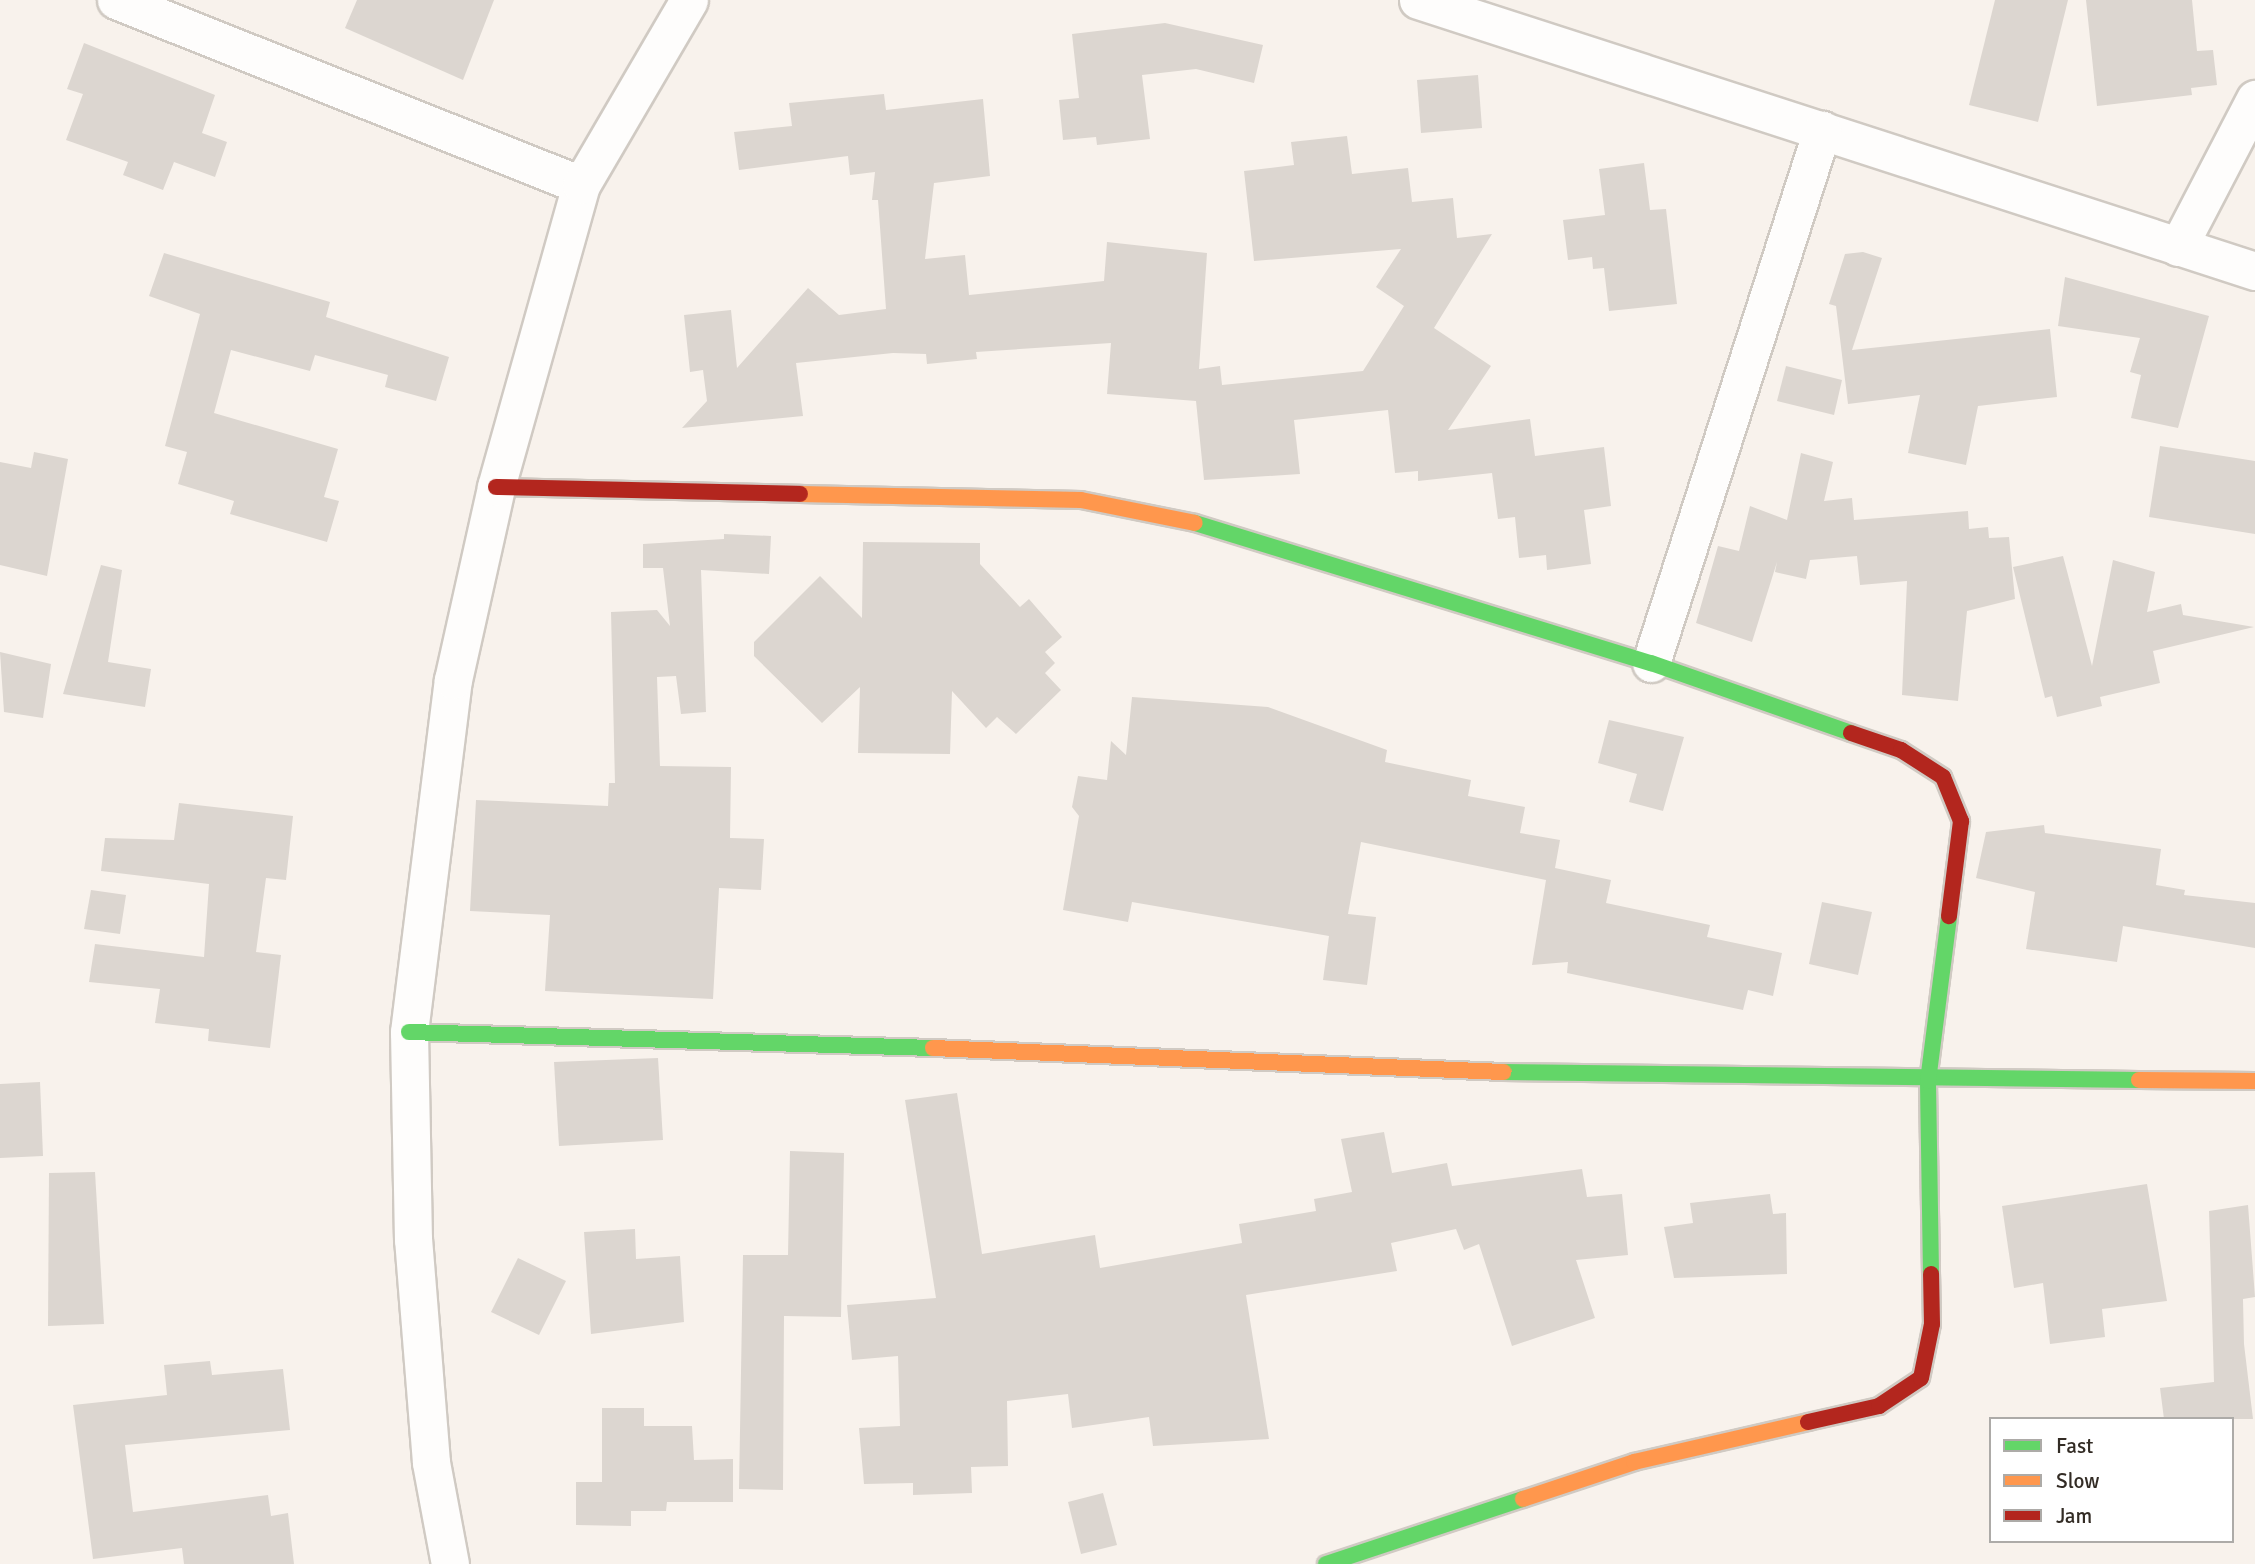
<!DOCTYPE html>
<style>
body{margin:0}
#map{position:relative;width:2255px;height:1564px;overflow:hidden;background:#f8f2ec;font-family:Signika,sans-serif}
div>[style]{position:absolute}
.building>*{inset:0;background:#dcd6d0}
.roads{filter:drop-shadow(2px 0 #d0cac3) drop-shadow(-2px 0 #d0cac3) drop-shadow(0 2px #d0cac3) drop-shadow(0 -2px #d0cac3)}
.street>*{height:37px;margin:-18.5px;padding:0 18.5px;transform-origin:18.5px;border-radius:18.5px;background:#fefdfc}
.fast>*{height:16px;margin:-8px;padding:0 8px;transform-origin:8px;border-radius:8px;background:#63d668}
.slow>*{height:16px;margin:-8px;padding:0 8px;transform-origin:8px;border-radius:8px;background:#ff974d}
.jam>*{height:16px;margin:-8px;padding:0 8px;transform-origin:8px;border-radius:8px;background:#b3261e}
span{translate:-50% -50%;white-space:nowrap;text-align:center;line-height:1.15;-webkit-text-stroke:6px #fff;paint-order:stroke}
.legend{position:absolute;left:1989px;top:1417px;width:245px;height:126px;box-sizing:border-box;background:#fff;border:2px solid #adaba8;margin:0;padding:9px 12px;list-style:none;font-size:21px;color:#332c25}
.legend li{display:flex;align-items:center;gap:14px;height:35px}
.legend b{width:35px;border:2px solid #adaba8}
</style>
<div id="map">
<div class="building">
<i style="clip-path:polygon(357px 0,494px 0,463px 80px,345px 28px)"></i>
<i style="clip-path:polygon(1995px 0,2068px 0,2038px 122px,1969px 105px)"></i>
<i style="clip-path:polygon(2086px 0,2192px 0,2197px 51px,2213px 50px,2217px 85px,2191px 88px,2192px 95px,2097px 106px)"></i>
<i style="clip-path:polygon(1165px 23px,1263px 45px,1254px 83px,1196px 69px,1142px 75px,1150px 139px,1097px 145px,1096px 137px,1063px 140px,1059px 100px,1079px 98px,1072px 34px)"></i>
<i style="clip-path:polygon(84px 43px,215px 95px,202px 133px,227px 142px,215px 177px,174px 162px,163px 190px,123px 175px,128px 162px,66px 140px,83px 94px,67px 89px)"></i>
<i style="clip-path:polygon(1478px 75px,1482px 128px,1421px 133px,1417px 80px)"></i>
<i style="clip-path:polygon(884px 94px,886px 110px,983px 99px,990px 176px,934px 183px,925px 259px,965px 255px,969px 295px,1104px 281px,1107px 242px,1207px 253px,1199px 369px,1220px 366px,1222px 385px,1363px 371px,1404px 306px,1376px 287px,1401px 249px,1254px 261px,1244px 171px,1294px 165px,1291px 142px,1347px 136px,1352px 174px,1408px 168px,1412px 202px,1453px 198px,1457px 238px,1492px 234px,1434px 328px,1491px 366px,1448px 430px,1530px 419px,1535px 456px,1604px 447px,1611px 506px,1584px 510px,1591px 564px,1547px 570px,1546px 555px,1519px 558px,1515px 517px,1498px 519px,1492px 473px,1418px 481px,1418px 471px,1395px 473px,1388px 410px,1294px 420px,1300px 474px,1204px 480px,1196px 401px,1107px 394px,1111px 343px,976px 352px,977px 359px,927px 364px,926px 354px,893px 353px,796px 363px,803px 416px,682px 428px,707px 401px,703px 370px,690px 372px,684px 315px,731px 310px,737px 368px,808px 288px,839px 315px,886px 309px,878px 200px,872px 200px,875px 172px,850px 175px,848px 156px,739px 170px,734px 132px,792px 126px,789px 103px)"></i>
<i style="clip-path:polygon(1644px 163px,1650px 210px,1666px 209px,1677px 304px,1609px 311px,1604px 268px,1593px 269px,1592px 257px,1568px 260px,1563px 220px,1605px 215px,1599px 169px)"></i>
<i style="clip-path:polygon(1863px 252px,1882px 258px,1852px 350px,2050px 329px,2057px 397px,1978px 406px,1966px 465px,1908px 453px,1920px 395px,1848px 404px,1836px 306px,1829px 304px,1845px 254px)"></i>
<i style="clip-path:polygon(164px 253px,330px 302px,326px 317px,449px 357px,436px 401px,385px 387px,388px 375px,315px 355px,310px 371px,231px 350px,214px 413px,338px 449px,324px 497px,339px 501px,327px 542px,230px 514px,234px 501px,178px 484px,187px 452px,165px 446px,200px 314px,149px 296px)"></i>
<i style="clip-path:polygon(2065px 277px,2209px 316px,2178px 428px,2131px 418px,2141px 375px,2130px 372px,2140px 338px,2058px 326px)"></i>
<i style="clip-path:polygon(1786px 366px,1842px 380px,1834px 415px,1777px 401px)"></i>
<i style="clip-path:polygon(2160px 446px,2255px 461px,2255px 534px,2149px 517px)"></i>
<i style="clip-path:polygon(34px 452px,68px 459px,47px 576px,0 565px,0 462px,31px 468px)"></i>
<i style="clip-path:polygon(1801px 453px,1833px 462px,1824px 501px,1852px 498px,1854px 520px,1968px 511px,1969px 529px,1988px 527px,1989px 538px,2009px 537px,2015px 599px,1967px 611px,1958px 701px,1902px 695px,1907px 581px,1860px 585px,1857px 556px,1810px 560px,1806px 579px,1775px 572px,1777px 562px,1752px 642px,1696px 623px,1718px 546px,1739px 551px,1750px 506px,1787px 520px)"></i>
<i style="clip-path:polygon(724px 534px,771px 536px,769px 574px,701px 570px,706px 712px,681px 714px,676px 676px,657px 677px,660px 766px,731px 767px,730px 838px,764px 839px,761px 890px,719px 888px,713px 999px,545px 991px,550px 915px,470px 911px,476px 800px,608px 806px,609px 783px,615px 783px,611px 612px,657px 610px,670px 626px,663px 568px,643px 568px,643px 544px,724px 539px)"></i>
<i style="clip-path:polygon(863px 542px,980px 543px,980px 564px,1020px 607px,1029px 599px,1062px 637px,1045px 652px,1055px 663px,1045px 673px,1061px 690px,1016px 734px,997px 717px,986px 728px,952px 691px,950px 754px,858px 753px,860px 687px,822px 723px,754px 656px,754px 642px,820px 576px,862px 618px)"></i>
<i style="clip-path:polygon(2063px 556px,2092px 666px,2113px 560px,2155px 572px,2147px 612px,2181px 604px,2183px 615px,2254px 627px,2153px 651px,2160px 683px,2100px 697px,2102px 706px,2057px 717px,2052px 696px,2045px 698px,2013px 567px)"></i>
<i style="clip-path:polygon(101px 565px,122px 570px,108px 662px,151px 669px,145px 707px,63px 694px)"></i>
<i style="clip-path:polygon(0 652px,51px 664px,43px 718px,4px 712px)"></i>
<i style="clip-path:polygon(1132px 697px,1268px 707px,1387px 750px,1385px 762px,1471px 780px,1468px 796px,1525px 807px,1520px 833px,1560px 840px,1555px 868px,1611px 880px,1606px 903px,1710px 925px,1707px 937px,1782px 953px,1773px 996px,1748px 990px,1743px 1010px,1567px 973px,1568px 962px,1532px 965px,1546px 880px,1361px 842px,1348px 914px,1376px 917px,1367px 985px,1323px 980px,1329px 936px,1132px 902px,1128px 922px,1063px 910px,1079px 816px,1072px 807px,1078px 776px,1107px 780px,1111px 741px,1126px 755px)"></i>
<i style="clip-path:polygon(1609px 720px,1684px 737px,1663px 811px,1629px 802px,1637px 774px,1598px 763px)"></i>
<i style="clip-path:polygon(179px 803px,293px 816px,286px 880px,266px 878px,256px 952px,281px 955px,270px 1048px,208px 1041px,209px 1029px,155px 1023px,160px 989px,89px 982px,95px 944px,204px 957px,209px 884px,101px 871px,105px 838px,174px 840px)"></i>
<i style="clip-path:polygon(2044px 825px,2045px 833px,2161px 849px,2156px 885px,2185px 890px,2184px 895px,2255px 903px,2255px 948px,2123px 926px,2117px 962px,2026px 949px,2035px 892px,1976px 878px,1986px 832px)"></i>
<i style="clip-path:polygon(91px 890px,126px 895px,120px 934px,84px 929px)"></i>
<i style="clip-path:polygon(1822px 902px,1872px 912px,1858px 975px,1809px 964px)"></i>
<i style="clip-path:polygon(658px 1058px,663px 1140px,559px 1146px,554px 1062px)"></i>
<i style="clip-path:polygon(40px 1082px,43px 1156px,0 1158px,0 1084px)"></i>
<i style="clip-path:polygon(957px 1093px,982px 1254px,1095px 1235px,1100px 1268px,1242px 1243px,1239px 1224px,1316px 1211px,1314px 1199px,1352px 1192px,1341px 1139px,1384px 1132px,1392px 1173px,1447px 1163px,1452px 1186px,1582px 1169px,1587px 1197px,1622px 1194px,1628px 1255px,1576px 1260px,1595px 1318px,1512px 1346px,1479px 1244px,1464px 1250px,1456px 1229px,1391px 1243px,1397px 1271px,1246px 1295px,1269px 1439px,1153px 1446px,1149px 1417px,1072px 1428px,1068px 1394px,1007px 1401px,1008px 1466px,971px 1467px,972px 1493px,913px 1495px,913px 1483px,864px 1484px,859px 1428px,900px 1426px,898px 1356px,852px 1360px,847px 1305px,936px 1298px,905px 1100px)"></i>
<i style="clip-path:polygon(790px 1151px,844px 1153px,841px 1317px,784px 1316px,783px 1490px,739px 1489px,743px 1255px,788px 1255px)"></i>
<i style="clip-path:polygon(95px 1172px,104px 1324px,48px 1326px,49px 1173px)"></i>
<i style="clip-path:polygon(2147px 1184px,2167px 1301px,2102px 1309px,2105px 1337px,2050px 1344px,2043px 1283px,2014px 1288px,2002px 1206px)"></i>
<i style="clip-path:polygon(1770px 1194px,1773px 1214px,1786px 1213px,1787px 1274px,1674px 1278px,1664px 1227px,1693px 1223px,1690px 1203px)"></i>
<i style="clip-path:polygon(2248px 1205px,2255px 1297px,2243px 1299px,2244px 1344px,2253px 1419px,2164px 1419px,2160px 1388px,2214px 1382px,2209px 1211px)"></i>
<i style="clip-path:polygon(635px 1229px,636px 1259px,680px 1256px,684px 1322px,591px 1334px,584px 1232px)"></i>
<i style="clip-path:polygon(518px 1258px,566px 1281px,539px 1335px,491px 1312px)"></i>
<i style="clip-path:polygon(210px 1361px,212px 1375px,283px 1369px,290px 1430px,125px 1445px,133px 1512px,268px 1495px,271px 1516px,288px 1513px,294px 1564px,184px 1564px,182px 1548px,93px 1559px,73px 1405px,167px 1395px,164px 1365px)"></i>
<i style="clip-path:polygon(602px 1408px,644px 1408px,644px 1426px,692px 1426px,694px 1460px,733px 1459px,733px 1502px,667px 1502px,666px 1511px,631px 1511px,631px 1526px,576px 1525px,576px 1482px,602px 1482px)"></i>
<i style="clip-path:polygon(1103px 1493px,1117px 1545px,1081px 1554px,1068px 1502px)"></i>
</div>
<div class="roads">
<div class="street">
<i style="left:116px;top:0;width:500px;rotate:21.7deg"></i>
<i style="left:1418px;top:0;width:880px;rotate:17.94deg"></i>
<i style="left:2178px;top:247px;width:167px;rotate:-62.5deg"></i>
<i style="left:1651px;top:663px;width:560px;rotate:-72.21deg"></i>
<i style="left:450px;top:1564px;width:104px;rotate:-100.6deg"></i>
<i style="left:431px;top:1462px;width:223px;rotate:-94.6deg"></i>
<i style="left:413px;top:1240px;width:208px;rotate:-91.1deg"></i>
<i style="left:409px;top:1032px;width:355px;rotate:-82.9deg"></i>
<i style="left:453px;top:680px;width:198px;rotate:-77.4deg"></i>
<i style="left:496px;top:487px;width:314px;rotate:-74.3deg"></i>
<i style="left:581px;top:185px;width:214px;rotate:-59.7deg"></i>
</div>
<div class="fast">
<i style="left:1195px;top:523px;width:477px;rotate:17.1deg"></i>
<i style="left:1651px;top:663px;width:212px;rotate:19.3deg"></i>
<i style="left:409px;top:1032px;width:524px;rotate:1.75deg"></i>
<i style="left:1503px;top:1072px;width:636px;rotate:0.72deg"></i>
<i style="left:1931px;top:1274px;width:193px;rotate:-90.9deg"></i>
<i style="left:1928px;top:1081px;width:166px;rotate:-82.7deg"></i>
<i style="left:1326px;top:1564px;width:207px;rotate:-18.3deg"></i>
</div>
<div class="slow">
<i style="left:800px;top:494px;width:281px;rotate:1.2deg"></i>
<i style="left:1081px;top:500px;width:116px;rotate:11.4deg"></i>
<i style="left:933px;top:1048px;width:571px;rotate:2.41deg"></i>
<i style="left:2139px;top:1080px;width:116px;rotate:0.5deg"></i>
<i style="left:1523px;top:1499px;width:117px;rotate:-18.4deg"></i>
<i style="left:1634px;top:1462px;width:179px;rotate:-12.9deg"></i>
</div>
<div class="jam">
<i style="left:496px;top:487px;width:304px;rotate:1.3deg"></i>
<i style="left:1851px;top:733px;width:53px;rotate:18.8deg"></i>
<i style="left:1901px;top:750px;width:50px;rotate:32.7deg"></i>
<i style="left:1943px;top:777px;width:48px;rotate:67.8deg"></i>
<i style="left:1961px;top:821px;width:96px;rotate:97.2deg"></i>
<i style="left:1808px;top:1422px;width:73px;rotate:-12.7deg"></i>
<i style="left:1879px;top:1406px;width:50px;rotate:-33.7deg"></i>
<i style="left:1921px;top:1378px;width:55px;rotate:-78.5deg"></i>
<i style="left:1932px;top:1324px;width:50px;rotate:-91.1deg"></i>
</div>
</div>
<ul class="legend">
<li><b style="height:9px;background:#63d668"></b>Fast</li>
<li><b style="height:9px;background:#ff974d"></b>Slow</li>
<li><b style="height:9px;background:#b3261e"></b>Jam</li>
</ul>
</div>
